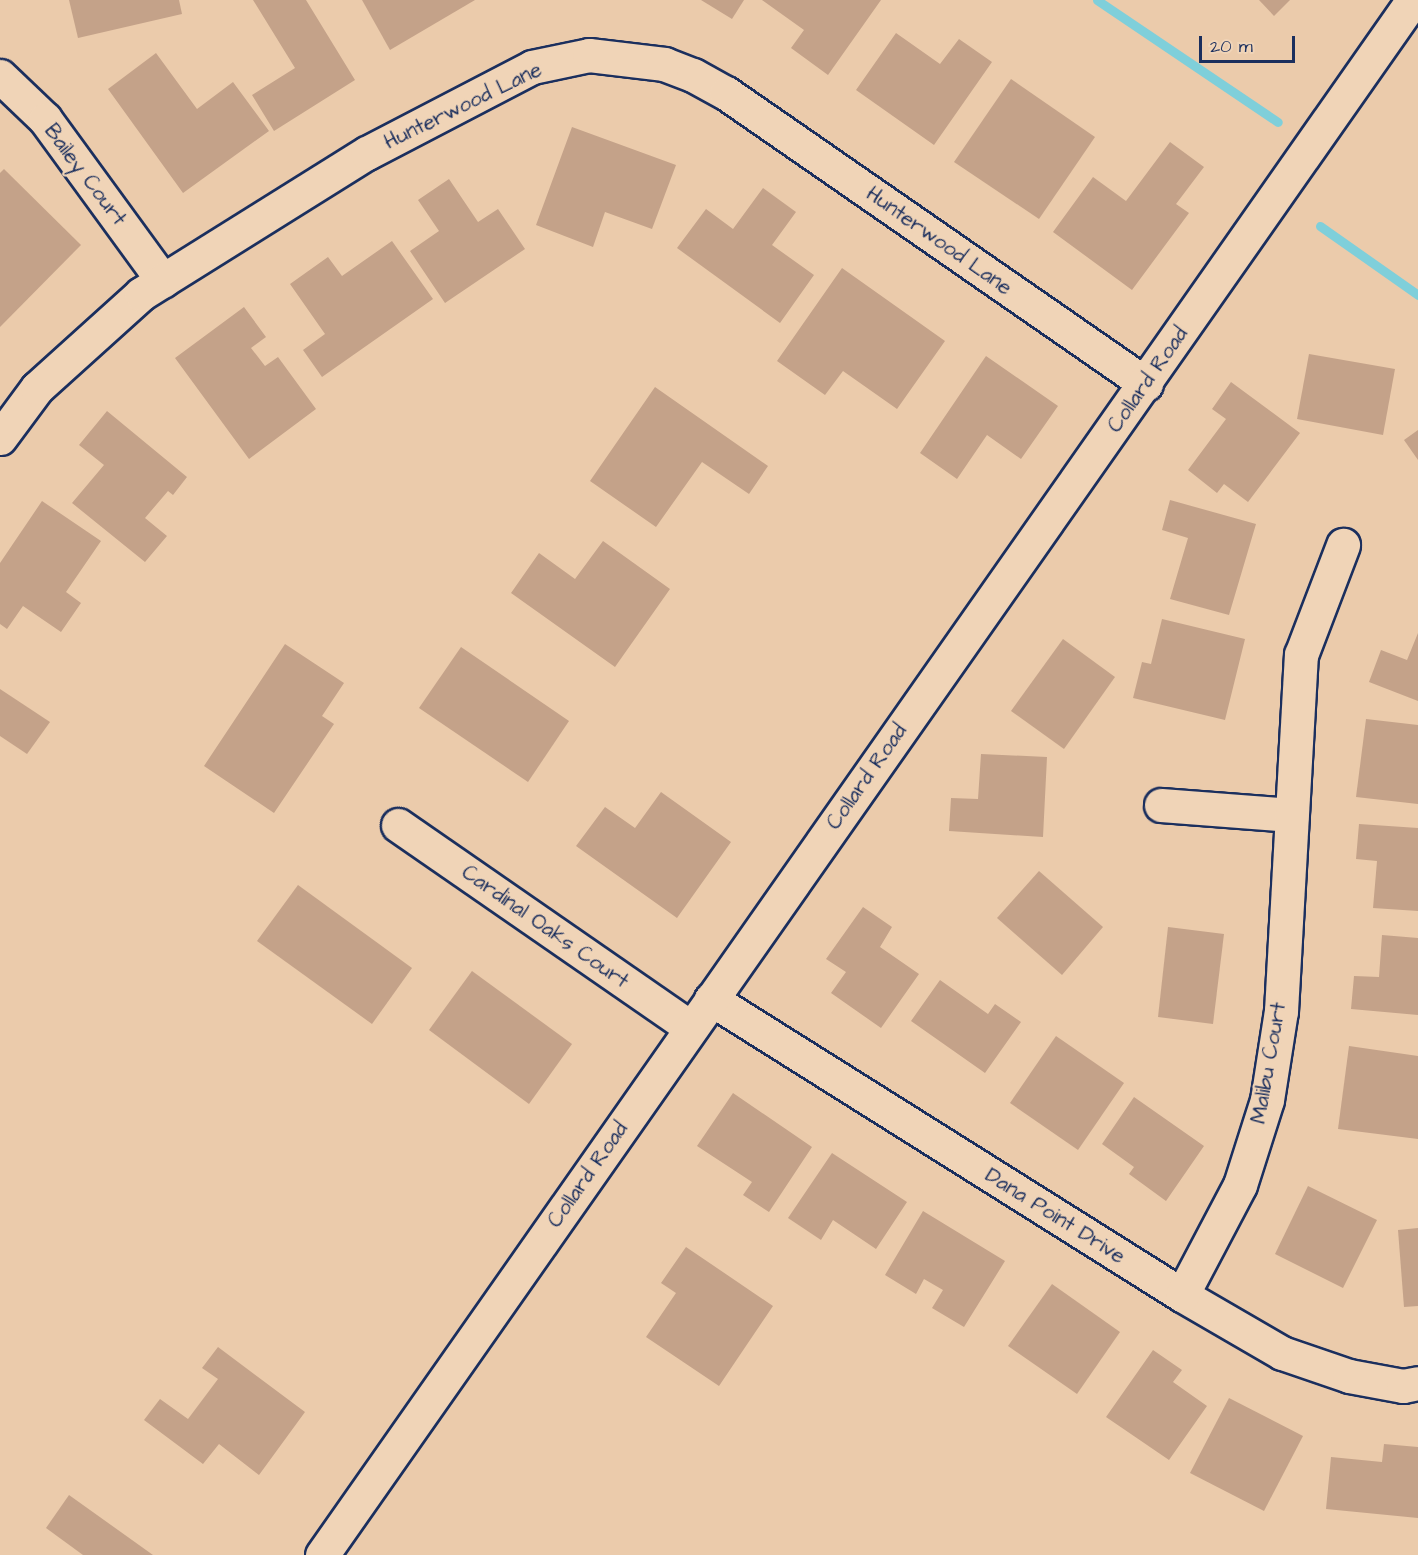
<!DOCTYPE html>
<style>
body{margin:0}
#map{position:relative;width:1418px;height:1555px;overflow:hidden;background:#ebcbab;font-family:"Architects Daughter",sans-serif}
div>[style]{position:absolute}
.stream>*{height:9px;margin:-4.5px;padding:0 4.5px;transform-origin:4.5px;border-radius:4.5px;background:#7fcfda}
.building>*{inset:0;background:#c4a289}
.roads{filter:drop-shadow(2px 0 #1b2f5e) drop-shadow(-2px 0 #1b2f5e) drop-shadow(0 2px #1b2f5e) drop-shadow(0 -2px #1b2f5e)}
.minor>*{height:33px;margin:-16.5px;padding:0 16.5px;transform-origin:16.5px;border-radius:16.5px;background:#f0d4b7}
.tertiary>*{height:33px;margin:-16.5px;padding:0 16.5px;transform-origin:16.5px;border-radius:16.5px;background:#f0d4b7}
span{translate:-50% -50%;white-space:nowrap;text-align:center;line-height:1.15;-webkit-text-stroke:4.5px #f0d4b7;paint-order:stroke}
.street-label{font-size:21px;color:#1b2f5e}
.scale{position:absolute;left:1199px;top:36px;width:96px;height:27px;box-sizing:border-box;border:3px solid #1b2f5e;border-top:0;padding-left:8px;font-size:18px;line-height:21px;white-space:nowrap;color:#1b2f5e;-webkit-text-stroke:4px #f0d4b7;paint-order:stroke}
</style>
<div id="map">
<div class="stream">
<i style="left:1097px;top:0;width:218px;rotate:34deg"></i>
<i style="left:1320px;top:226px;width:120px;rotate:35.1deg"></i>
</div>
<div class="building">
<i style="clip-path:polygon(69px 0,179px 0,182px 14px,78px 38px)"></i>
<i style="clip-path:polygon(253px 0,306px 0,355px 80px,274px 131px,252px 95px,295px 68px)"></i>
<i style="clip-path:polygon(362px 0,475px 0,390px 50px)"></i>
<i style="clip-path:polygon(701px 0,744px 0,732px 19px)"></i>
<i style="clip-path:polygon(762px 0,881px 0,828px 75px,791px 48px,804px 30px)"></i>
<i style="clip-path:polygon(1259px 0,1290px 0,1274px 16px)"></i>
<i style="clip-path:polygon(896px 33px,940px 64px,959px 39px,992px 62px,934px 145px,856px 90px)"></i>
<i style="clip-path:polygon(156px 53px,197px 109px,233px 82px,269px 131px,183px 193px,108px 89px)"></i>
<i style="clip-path:polygon(1011px 79px,1095px 137px,1039px 219px,954px 162px)"></i>
<i style="clip-path:polygon(572px 127px,676px 165px,652px 229px,605px 212px,593px 247px,536px 225px)"></i>
<i style="clip-path:polygon(1170px 142px,1204px 167px,1176px 204px,1189px 213px,1132px 290px,1053px 232px,1093px 177px,1126px 201px)"></i>
<i style="clip-path:polygon(4px 169px,81px 245px,0 327px,0 173px)"></i>
<i style="clip-path:polygon(449px 179px,478px 222px,498px 209px,525px 249px,445px 303px,410px 251px,439px 231px,418px 200px)"></i>
<i style="clip-path:polygon(763px 188px,796px 212px,772px 245px,814px 275px,780px 323px,677px 248px,706px 209px,733px 229px)"></i>
<i style="clip-path:polygon(392px 241px,433px 299px,322px 377px,303px 350px,325px 334px,290px 284px,328px 257px,342px 276px)"></i>
<i style="clip-path:polygon(842px 268px,945px 341px,897px 409px,843px 371px,825px 395px,777px 361px)"></i>
<i style="clip-path:polygon(244px 307px,266px 337px,251px 348px,265px 366px,278px 357px,316px 409px,249px 459px,175px 358px)"></i>
<i style="clip-path:polygon(1309px 354px,1395px 369px,1383px 435px,1297px 419px)"></i>
<i style="clip-path:polygon(986px 356px,1058px 406px,1021px 459px,987px 435px,957px 479px,920px 453px)"></i>
<i style="clip-path:polygon(1231px 382px,1300px 433px,1248px 502px,1224px 484px,1217px 493px,1188px 470px,1226px 419px,1212px 409px)"></i>
<i style="clip-path:polygon(655px 387px,768px 466px,749px 494px,702px 462px,656px 527px,590px 481px)"></i>
<i style="clip-path:polygon(107px 411px,187px 477px,173px 495px,168px 491px,145px 518px,167px 536px,145px 562px,72px 503px,104px 465px,79px 445px)"></i>
<i style="clip-path:polygon(1418px 430px,1418px 460px,1404px 440px)"></i>
<i style="clip-path:polygon(1170px 500px,1256px 524px,1229px 615px,1170px 599px,1188px 538px,1162px 530px)"></i>
<i style="clip-path:polygon(42px 501px,101px 541px,66px 592px,81px 603px,61px 632px,23px 606px,7px 629px,0 624px,0 563px)"></i>
<i style="clip-path:polygon(603px 541px,670px 589px,615px 667px,511px 593px,539px 553px,575px 579px)"></i>
<i style="clip-path:polygon(1162px 619px,1245px 639px,1225px 720px,1133px 698px,1142px 662px,1151px 664px)"></i>
<i style="clip-path:polygon(1418px 633px,1418px 701px,1369px 682px,1381px 650px,1407px 660px)"></i>
<i style="clip-path:polygon(1063px 639px,1115px 677px,1064px 749px,1011px 711px)"></i>
<i style="clip-path:polygon(285px 644px,344px 683px,322px 716px,334px 724px,274px 813px,204px 766px)"></i>
<i style="clip-path:polygon(461px 647px,569px 721px,528px 782px,419px 708px)"></i>
<i style="clip-path:polygon(0 689px,50px 722px,27px 754px,0 736px)"></i>
<i style="clip-path:polygon(1366px 719px,1418px 725px,1418px 804px,1356px 797px)"></i>
<i style="clip-path:polygon(981px 754px,1047px 757px,1043px 837px,949px 831px,951px 798px,978px 799px)"></i>
<i style="clip-path:polygon(661px 792px,731px 842px,677px 918px,576px 846px,605px 807px,635px 828px)"></i>
<i style="clip-path:polygon(1359px 824px,1418px 828px,1418px 911px,1373px 908px,1377px 861px,1356px 859px)"></i>
<i style="clip-path:polygon(1039px 871px,1103px 927px,1062px 975px,997px 918px)"></i>
<i style="clip-path:polygon(298px 885px,412px 968px,372px 1024px,257px 941px)"></i>
<i style="clip-path:polygon(863px 907px,892px 927px,880px 947px,919px 974px,881px 1028px,831px 993px,846px 972px,826px 959px)"></i>
<i style="clip-path:polygon(1168px 927px,1224px 934px,1213px 1024px,1158px 1017px)"></i>
<i style="clip-path:polygon(1382px 935px,1418px 938px,1418px 1015px,1351px 1009px,1354px 976px,1379px 977px)"></i>
<i style="clip-path:polygon(472px 971px,572px 1044px,529px 1104px,429px 1030px)"></i>
<i style="clip-path:polygon(940px 980px,988px 1014px,995px 1004px,1021px 1022px,985px 1073px,911px 1021px)"></i>
<i style="clip-path:polygon(1056px 1036px,1124px 1083px,1078px 1150px,1010px 1103px)"></i>
<i style="clip-path:polygon(1349px 1046px,1418px 1056px,1418px 1139px,1338px 1129px)"></i>
<i style="clip-path:polygon(733px 1093px,812px 1147px,769px 1212px,743px 1195px,752px 1182px,697px 1146px)"></i>
<i style="clip-path:polygon(1134px 1097px,1204px 1146px,1166px 1201px,1129px 1174px,1134px 1167px,1102px 1144px)"></i>
<i style="clip-path:polygon(832px 1153px,907px 1202px,876px 1249px,833px 1220px,821px 1240px,788px 1218px)"></i>
<i style="clip-path:polygon(1308px 1186px,1377px 1220px,1343px 1288px,1275px 1254px)"></i>
<i style="clip-path:polygon(923px 1211px,1005px 1261px,964px 1327px,932px 1308px,943px 1290px,924px 1279px,916px 1294px,885px 1275px)"></i>
<i style="clip-path:polygon(1418px 1228px,1418px 1306px,1404px 1307px,1398px 1230px)"></i>
<i style="clip-path:polygon(686px 1247px,773px 1306px,719px 1386px,646px 1337px,676px 1293px,661px 1283px)"></i>
<i style="clip-path:polygon(1052px 1284px,1120px 1332px,1077px 1394px,1008px 1346px)"></i>
<i style="clip-path:polygon(218px 1347px,305px 1412px,259px 1475px,219px 1444px,203px 1464px,144px 1420px,160px 1399px,188px 1419px,218px 1379px,202px 1368px)"></i>
<i style="clip-path:polygon(1153px 1350px,1182px 1370px,1173px 1382px,1207px 1406px,1169px 1460px,1106px 1417px)"></i>
<i style="clip-path:polygon(1229px 1398px,1303px 1436px,1264px 1511px,1190px 1473px)"></i>
<i style="clip-path:polygon(1384px 1444px,1418px 1447px,1418px 1518px,1326px 1509px,1331px 1457px,1382px 1462px)"></i>
<i style="clip-path:polygon(69px 1495px,153px 1555px,83px 1555px,46px 1528px)"></i>
</div>
<div class="roads">
<div class="minor">
<i style="left:0;top:76px;width:62px;rotate:43.7deg"></i>
<i style="left:45px;top:119px;width:200px;rotate:53.9deg"></i>
<i style="left:0;top:438px;width:62px;rotate:-53.5deg"></i>
<i style="left:37px;top:388px;width:140px;rotate:-42.1deg"></i>
<i style="left:141px;top:294px;width:266px;rotate:-32deg"></i>
<i style="left:367px;top:153px;width:186px;rotate:-27.5deg"></i>
<i style="left:532px;top:67px;width:58px;rotate:-11.9deg"></i>
<i style="left:589px;top:55px;width:76px;rotate:6.8deg"></i>
<i style="left:664px;top:64px;width:31px;rotate:21deg"></i>
<i style="left:693px;top:75px;width:38px;rotate:29deg"></i>
<i style="left:726px;top:93px;width:511px;rotate:34.72deg"></i>
<i style="left:1161px;top:805px;width:131px;rotate:4.4deg"></i>
<i style="left:398px;top:825px;width:356px;rotate:34.7deg"></i>
<i style="left:711px;top:999px;width:556px;rotate:32.15deg"></i>
<i style="left:1182px;top:1295px;width:116px;rotate:30.1deg"></i>
<i style="left:1282px;top:1353px;width:71px;rotate:18.9deg"></i>
<i style="left:1349px;top:1376px;width:55px;rotate:10.5deg"></i>
<i style="left:1403px;top:1386px;width:15px;rotate:-11deg"></i>
<i style="left:1182px;top:1295px;width:124px;rotate:-62.2deg"></i>
<i style="left:1240px;top:1185px;width:89px;rotate:-72.4deg"></i>
<i style="left:1267px;top:1100px;width:90px;rotate:-81.1deg"></i>
<i style="left:1281px;top:1011px;width:357px;rotate:-86.8deg"></i>
<i style="left:1301px;top:655px;width:118px;rotate:-69.1deg"></i>
</div>
<div class="tertiary">
<i style="left:322px;top:1555px;width:1900px;rotate:-54.95deg"></i>
</div>
</div>
<div class="street-label">
<span style="left:463px;top:106px;rotate:-26deg">Hunterwood Lane</span>
<span style="left:85px;top:175px;rotate:53deg">Bailey Court</span>
<span style="left:939px;top:241px;rotate:35deg">Hunterwood Lane</span>
<span style="left:1148px;top:380px;rotate:-55deg">Collard Road</span>
<span style="left:867px;top:777px;rotate:-55deg">Collard Road</span>
<span style="left:545px;top:927px;rotate:35deg">Cardinal Oaks Court</span>
<span style="left:1269px;top:1063px;rotate:-80deg">Malibu Court</span>
<span style="left:588px;top:1175px;rotate:-55deg">Collard Road</span>
<span style="left:1055px;top:1216px;rotate:32deg">Dana Point Drive</span>
</div>
<div class="scale">20 m</div>
</div>
